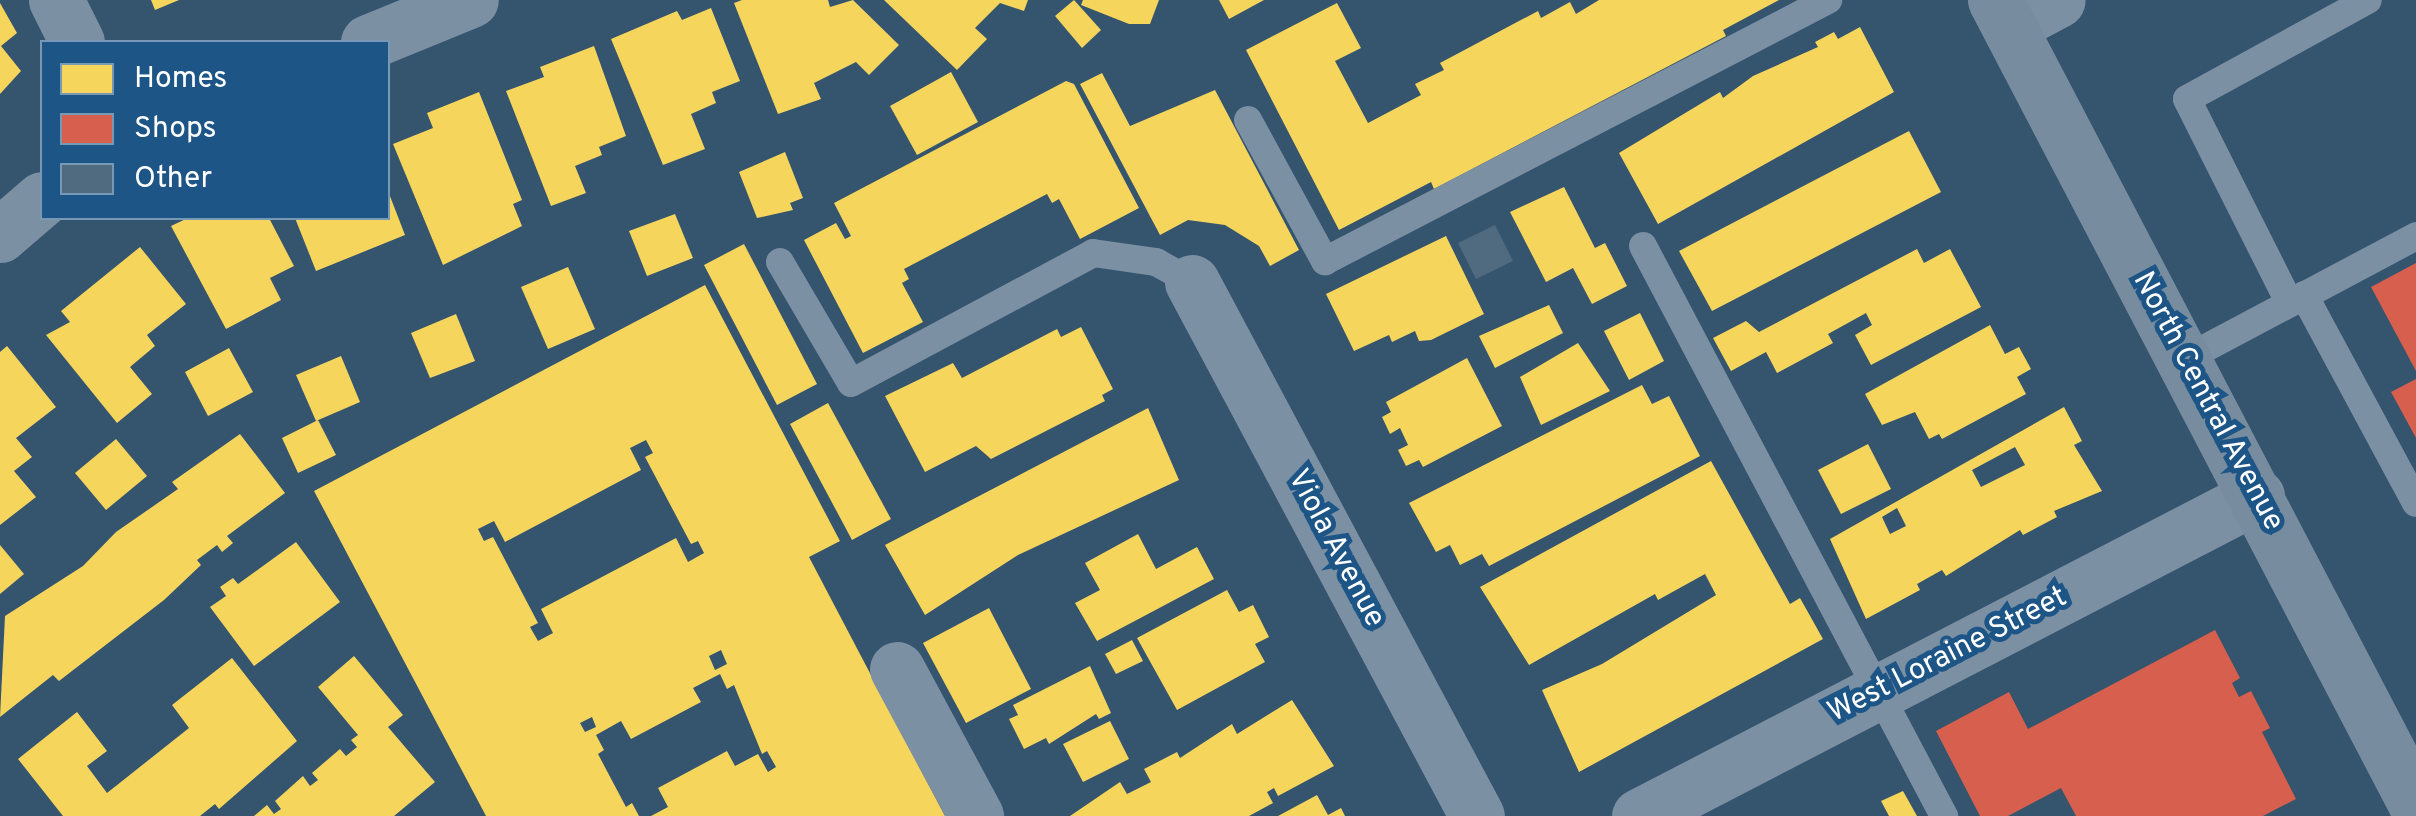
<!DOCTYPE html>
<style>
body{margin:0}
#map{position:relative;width:2416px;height:816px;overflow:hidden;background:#35546e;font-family:Overpass,sans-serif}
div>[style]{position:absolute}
.homes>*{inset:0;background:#f6d55c}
.shops>*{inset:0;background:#d6604d}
.building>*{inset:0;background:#506a7f}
.lane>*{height:28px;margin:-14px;padding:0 14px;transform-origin:14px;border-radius:14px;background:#7c90a4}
.street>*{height:55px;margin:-27.5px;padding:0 27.5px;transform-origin:27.5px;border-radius:27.5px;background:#7c90a4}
.secondary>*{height:55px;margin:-27.5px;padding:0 27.5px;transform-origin:27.5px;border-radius:27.5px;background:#778d9f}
span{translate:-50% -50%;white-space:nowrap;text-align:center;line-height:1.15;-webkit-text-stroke:10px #1d5586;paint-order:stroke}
.street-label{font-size:30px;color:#fff}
.legend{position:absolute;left:40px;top:40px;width:350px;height:180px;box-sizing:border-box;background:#1d5586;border:2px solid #7799b6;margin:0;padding:12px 18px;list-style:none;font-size:30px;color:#fff}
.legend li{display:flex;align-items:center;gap:20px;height:50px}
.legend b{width:50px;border:2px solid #7799b6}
</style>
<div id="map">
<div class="homes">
<i style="clip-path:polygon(151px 0,179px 0,155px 10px)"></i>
<i style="clip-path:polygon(742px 0,828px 0,830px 7px,853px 0,899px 45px,869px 75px,856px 62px,814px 83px,821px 99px,778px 114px,734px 3px)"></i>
<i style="clip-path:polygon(884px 0,1028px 0,1024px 11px,1000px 3px,975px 28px,987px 39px,957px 70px)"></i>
<i style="clip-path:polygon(1074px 0,1101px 30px,1082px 48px,1055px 16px)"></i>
<i style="clip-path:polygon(1083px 0,1159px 0,1150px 24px,1129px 24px,1081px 5px)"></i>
<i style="clip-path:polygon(1219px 0,1264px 0,1229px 19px)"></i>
<i style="clip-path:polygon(1599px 0,1779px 0,1723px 30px,1726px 36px,1434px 189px,1431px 182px,1339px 230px,1246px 50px,1337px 3px,1361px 48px,1335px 61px,1368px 123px,1421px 95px,1415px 84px,1444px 70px,1440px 63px,1538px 11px,1541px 18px,1570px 2px,1576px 14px)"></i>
<i style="clip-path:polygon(0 3px,17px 33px,1px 46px,21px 71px,0 94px)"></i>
<i style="clip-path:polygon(711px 8px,740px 81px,712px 92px,716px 103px,691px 114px,705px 149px,663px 165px,611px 39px,677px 11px,682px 20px)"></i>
<i style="clip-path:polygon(1860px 27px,1894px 92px,1658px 224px,1619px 153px,1720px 92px,1723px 98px,1753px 76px,1818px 47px,1815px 42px,1834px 32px,1838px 39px)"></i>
<i style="clip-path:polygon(594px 46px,626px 136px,599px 147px,602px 155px,575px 166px,586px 193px,551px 206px,506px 91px,544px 77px,540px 67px)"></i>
<i style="clip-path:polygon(951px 72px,978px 122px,917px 155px,890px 106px)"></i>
<i style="clip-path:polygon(1102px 73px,1130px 126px,1215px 90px,1299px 250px,1270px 266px,1259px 246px,1225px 225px,1188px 220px,1160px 235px,1080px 84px)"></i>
<i style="clip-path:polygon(1066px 81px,1074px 84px,1139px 208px,1080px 239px,1059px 199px,1052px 203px,1047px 194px,904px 269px,909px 279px,902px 283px,923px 322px,863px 353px,804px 240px,836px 223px,845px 239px,851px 236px,834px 203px)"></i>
<i style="clip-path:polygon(479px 92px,522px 200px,513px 204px,522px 226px,443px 265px,393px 144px,433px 128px,427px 113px)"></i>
<i style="clip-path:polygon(1909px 131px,1941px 192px,1712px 311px,1679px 251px)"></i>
<i style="clip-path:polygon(785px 152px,803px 198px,790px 203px,793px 210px,757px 218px,739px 172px)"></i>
<i style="clip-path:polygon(1564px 187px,1595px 248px,1605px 243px,1627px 286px,1592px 304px,1573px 268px,1546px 282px,1510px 212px)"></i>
<i style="clip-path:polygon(388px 191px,405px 235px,316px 271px,295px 218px,388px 218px)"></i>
<i style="clip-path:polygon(675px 214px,693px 258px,647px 276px,629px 231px)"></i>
<i style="clip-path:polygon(188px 218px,269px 218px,294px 266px,270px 278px,281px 300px,226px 329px,171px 226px)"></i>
<i style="clip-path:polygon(1446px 236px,1484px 314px,1431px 340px,1419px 341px,1415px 331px,1392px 342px,1389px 335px,1354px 351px,1326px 294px)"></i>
<i style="clip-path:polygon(744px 244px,817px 384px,777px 405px,704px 265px)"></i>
<i style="clip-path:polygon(140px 247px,186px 304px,147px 335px,155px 346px,130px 367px,152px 394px,117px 423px,46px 335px,70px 322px,61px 311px)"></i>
<i style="clip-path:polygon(1917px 249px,1924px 263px,1950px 249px,1981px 307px,1871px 365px,1855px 335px,1872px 325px,1866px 313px,1828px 334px,1833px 343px,1777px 373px,1766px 352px,1731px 371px,1713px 338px,1746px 321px,1759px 332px)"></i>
<i style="clip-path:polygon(568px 267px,595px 329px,548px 349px,521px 287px)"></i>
<i style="clip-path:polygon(evenodd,705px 285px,840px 541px,809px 557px,945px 816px,651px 816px,668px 807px,658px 788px,727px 751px,735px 766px,758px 754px,768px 772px,776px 767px,767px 751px,762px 754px,734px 685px,727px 689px,720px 674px,693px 688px,701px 702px,631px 739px,621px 721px,596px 735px,604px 750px,598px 754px,626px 807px,632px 803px,639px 816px,486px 816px,314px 491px,705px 285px,646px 440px,653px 453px,645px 457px,691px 544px,698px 541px,704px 553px,688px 562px,676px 538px,541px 609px,553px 633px,538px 641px,530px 627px,538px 623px,493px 537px,484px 541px,478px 529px,494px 521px,505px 542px,641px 470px,630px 448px,646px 440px,705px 285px,721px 650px,727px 664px,715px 670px,709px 656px,721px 650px,705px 285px,592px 717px,596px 727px,585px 732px,580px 723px,592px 717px)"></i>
<i style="clip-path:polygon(1549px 305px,1563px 333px,1495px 368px,1479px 336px)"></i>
<i style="clip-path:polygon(1640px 313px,1664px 361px,1629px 380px,1604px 331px)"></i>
<i style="clip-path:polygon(456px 314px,475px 361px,430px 378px,411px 333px)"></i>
<i style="clip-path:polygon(1990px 325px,2005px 354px,2019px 347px,2031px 369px,2017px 377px,2026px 394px,1942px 439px,1939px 434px,1929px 439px,1915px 412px,1882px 425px,1865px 394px)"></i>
<i style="clip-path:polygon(1081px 327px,1113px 389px,1102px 395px,1105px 401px,991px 459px,976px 446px,925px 472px,885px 396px,953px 363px,962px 378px,1057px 329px,1061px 337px)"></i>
<i style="clip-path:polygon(1578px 343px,1610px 391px,1541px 425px,1520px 377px)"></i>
<i style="clip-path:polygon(7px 346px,56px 407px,16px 438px,32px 457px,14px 471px,36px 497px,0 525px,0 352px)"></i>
<i style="clip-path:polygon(229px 348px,253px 392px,208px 416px,185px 372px)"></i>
<i style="clip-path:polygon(341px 356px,360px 402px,316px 421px,296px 375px)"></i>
<i style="clip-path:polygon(1467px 358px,1502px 426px,1423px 467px,1419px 460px,1406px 466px,1398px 450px,1408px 445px,1400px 428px,1390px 434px,1382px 417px,1391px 412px,1386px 402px)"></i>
<i style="clip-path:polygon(1642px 385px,1652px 404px,1669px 396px,1700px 456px,1489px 566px,1482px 554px,1460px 565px,1450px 545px,1436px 552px,1409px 503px)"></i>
<i style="clip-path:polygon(828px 403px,891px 519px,852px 540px,790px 424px)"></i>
<i style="clip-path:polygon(evenodd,2064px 407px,2082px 441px,2074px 445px,2102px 491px,2054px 511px,2057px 517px,2023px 535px,2020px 530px,1946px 576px,1942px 570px,1917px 584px,1920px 590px,1866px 619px,1830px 539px,2064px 407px,2015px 447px,2025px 465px,1981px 487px,1972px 470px,2015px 447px,2064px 407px,1897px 508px,1906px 526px,1890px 534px,1882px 517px,1897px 508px)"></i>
<i style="clip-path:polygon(1148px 408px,1179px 480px,1018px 555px,925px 615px,885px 545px)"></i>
<i style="clip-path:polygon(318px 420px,336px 455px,298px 473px,282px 438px)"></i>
<i style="clip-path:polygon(240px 434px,285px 493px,227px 536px,233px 543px,222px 552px,217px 545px,197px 560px,201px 565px,164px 600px,59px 681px,53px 675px,0 717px,5px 616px,83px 566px,116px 532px,178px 489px,172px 482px)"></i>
<i style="clip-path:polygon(116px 439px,147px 476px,106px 510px,75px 473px)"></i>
<i style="clip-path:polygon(1868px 444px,1891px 489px,1841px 514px,1818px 470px)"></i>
<i style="clip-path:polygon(1711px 461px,1790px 604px,1800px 598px,1823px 639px,1579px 772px,1542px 690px,1602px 664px,1716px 595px,1705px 574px,1658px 600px,1655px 594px,1529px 665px,1480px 587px)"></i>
<i style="clip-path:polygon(1138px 534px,1156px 569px,1197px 547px,1214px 579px,1097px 641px,1075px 603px,1100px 590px,1085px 563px)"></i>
<i style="clip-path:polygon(296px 542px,340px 602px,254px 666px,210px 607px,226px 596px,220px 587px,233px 578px,238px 584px)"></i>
<i style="clip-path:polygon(0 545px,24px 574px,0 594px)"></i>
<i style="clip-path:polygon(1227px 590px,1239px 612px,1253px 605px,1269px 637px,1255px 644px,1265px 662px,1177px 710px,1137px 638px)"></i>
<i style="clip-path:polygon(989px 608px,1031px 689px,966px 723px,923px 643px)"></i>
<i style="clip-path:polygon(1132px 640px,1143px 661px,1116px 674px,1105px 654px)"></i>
<i style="clip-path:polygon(354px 656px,403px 715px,388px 727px,435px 782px,394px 816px,254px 816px,267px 805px,274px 814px,281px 809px,275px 801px,303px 776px,310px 786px,318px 780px,312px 773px,340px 749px,346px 756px,357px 747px,351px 740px,358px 735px,318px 687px)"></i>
<i style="clip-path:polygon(232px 658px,297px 741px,219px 809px,215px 804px,200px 816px,63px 816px,18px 759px,77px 712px,107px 751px,87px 766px,107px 793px,189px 728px,172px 705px)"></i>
<i style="clip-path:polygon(1090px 666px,1111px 713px,1099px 719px,1096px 714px,1049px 744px,1046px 738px,1024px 749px,1009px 719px,1018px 715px,1013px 705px)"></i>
<i style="clip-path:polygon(1292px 700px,1334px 766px,1278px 796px,1274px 788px,1267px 792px,1273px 803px,1249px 816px,1070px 816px,1120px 782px,1127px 794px,1151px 782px,1144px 769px,1177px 752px,1180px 758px,1232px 724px,1237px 734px)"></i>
<i style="clip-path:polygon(1110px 721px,1129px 759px,1083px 782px,1063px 744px)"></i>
<i style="clip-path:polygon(1903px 791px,1917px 816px,1889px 816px,1881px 801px)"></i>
<i style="clip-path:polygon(1317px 795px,1328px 815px,1341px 808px,1345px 816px,1278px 816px)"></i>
</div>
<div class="shops">
<i style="clip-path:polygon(2416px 263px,2416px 371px,2371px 287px)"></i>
<i style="clip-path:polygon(2416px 379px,2416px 438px,2391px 392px)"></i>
<i style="clip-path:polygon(2215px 630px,2240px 678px,2232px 683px,2239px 697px,2251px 691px,2270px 728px,2262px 732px,2296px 799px,2263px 816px,2076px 816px,2061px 788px,2008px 816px,1980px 816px,1936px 731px,2009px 692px,2028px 729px)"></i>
</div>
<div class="building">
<i style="clip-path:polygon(1495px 225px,1513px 261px,1476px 279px,1458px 243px)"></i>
</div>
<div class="lane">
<i style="left:1248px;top:120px;width:161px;rotate:61.4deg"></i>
<i style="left:1325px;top:261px;width:567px;rotate:-27.42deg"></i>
<i style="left:1643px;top:246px;width:645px;rotate:62.16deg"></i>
<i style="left:780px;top:262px;width:140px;rotate:59.6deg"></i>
<i style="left:851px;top:383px;width:275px;rotate:-28.2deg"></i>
<i style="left:1093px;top:253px;width:64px;rotate:8.1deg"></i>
<i style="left:1156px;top:262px;width:41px;rotate:29.1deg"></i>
<i style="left:2304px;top:295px;width:236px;rotate:61.7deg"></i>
<i style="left:2289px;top:302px;width:227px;rotate:-116.7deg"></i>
<i style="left:2187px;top:99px;width:206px;rotate:-28.7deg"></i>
<i style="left:2185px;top:359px;width:262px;rotate:-28deg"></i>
</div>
<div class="street">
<i style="left:56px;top:0;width:47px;rotate:63.4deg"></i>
<i style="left:2009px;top:26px;width:55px;rotate:-28deg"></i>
<i style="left:368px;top:42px;width:111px;rotate:-22.2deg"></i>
<i style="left:0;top:235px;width:55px;rotate:-40.6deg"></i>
<i style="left:1192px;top:282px;width:605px;rotate:61.91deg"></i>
<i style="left:897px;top:669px;width:167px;rotate:61.7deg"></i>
<i style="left:1639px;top:816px;width:696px;rotate:-27.38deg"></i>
</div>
<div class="secondary">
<i style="left:1995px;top:0;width:908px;rotate:62.39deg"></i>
</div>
<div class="street-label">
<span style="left:2207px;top:402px;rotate:62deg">North Central Avenue</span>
<span style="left:1335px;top:549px;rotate:62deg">Viola Avenue</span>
<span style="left:1948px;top:656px;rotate:-27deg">West Loraine Street</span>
</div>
<ul class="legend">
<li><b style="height:28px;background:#f6d55c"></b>Homes</li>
<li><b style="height:28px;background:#d6604d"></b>Shops</li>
<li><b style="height:28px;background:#506a7f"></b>Other</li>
</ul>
</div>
